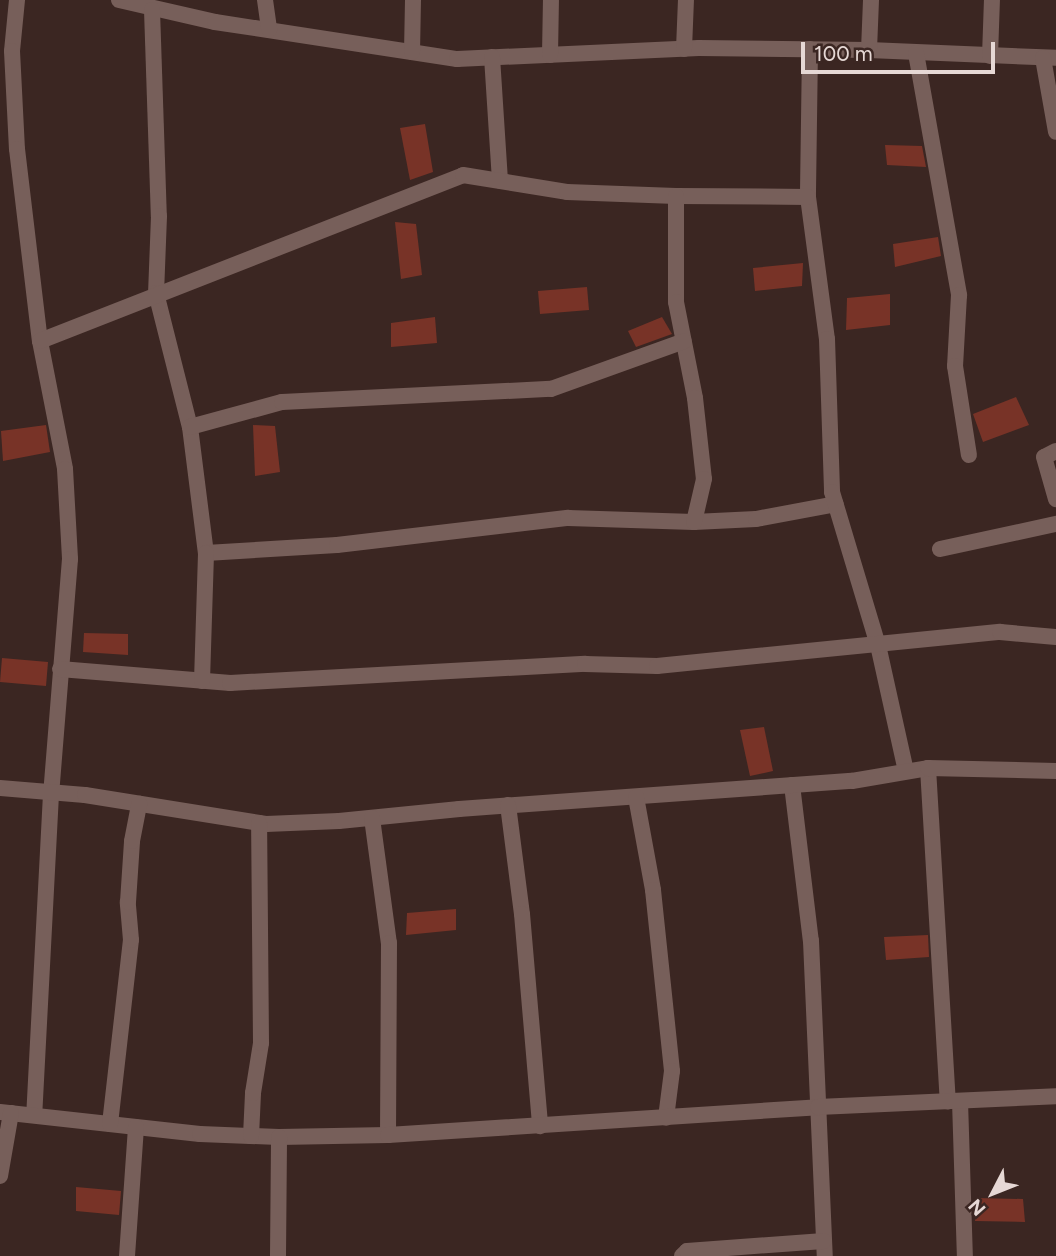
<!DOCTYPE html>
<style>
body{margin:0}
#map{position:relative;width:1056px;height:1256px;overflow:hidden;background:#3b2622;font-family:Figtree,sans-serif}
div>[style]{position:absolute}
.building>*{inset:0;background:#783327}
.minor>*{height:16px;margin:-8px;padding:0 8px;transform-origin:8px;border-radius:8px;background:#775f5a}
span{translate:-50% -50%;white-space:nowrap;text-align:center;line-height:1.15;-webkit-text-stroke:6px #3b2622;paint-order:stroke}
.north{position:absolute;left:958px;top:1158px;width:70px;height:70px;-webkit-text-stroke:5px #3b2622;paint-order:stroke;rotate:228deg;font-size:19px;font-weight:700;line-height:28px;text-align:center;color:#e6d8d5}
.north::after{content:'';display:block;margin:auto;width:24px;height:32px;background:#e6d8d5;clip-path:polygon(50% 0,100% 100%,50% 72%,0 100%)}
.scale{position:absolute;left:801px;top:42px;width:194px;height:32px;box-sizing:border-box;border:4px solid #e6d8d5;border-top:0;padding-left:9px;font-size:21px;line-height:24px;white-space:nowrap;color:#e6d8d5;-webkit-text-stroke:5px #3b2622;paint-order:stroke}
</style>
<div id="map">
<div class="building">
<i style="clip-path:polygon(425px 124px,433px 172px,410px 180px,400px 128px)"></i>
<i style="clip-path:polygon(885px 145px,922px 146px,926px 167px,887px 165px)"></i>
<i style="clip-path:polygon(395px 222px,416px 224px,422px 275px,401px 279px)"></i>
<i style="clip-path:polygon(938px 237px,941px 256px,895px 267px,893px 244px)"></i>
<i style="clip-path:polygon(803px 263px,802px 286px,755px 291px,753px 268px)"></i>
<i style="clip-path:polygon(587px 287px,589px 310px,540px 314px,538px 291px)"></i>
<i style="clip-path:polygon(890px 294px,890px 325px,846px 330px,847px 298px)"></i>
<i style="clip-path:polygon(435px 317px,437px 343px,391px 347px,391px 323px)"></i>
<i style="clip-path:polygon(662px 317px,672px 334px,636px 347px,628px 331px)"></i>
<i style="clip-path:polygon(1016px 397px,1029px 425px,983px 442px,973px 414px)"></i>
<i style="clip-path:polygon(46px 425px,50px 452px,3px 461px,1px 431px)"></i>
<i style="clip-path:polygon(253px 425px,275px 426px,280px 472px,255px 476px)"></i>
<i style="clip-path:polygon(84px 633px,128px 634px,128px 655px,83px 652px)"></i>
<i style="clip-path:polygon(2px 658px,48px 662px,46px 686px,0 682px)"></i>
<i style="clip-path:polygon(764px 727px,773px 771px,750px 776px,740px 730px)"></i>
<i style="clip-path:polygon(456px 909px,456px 930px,406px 935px,407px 913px)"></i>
<i style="clip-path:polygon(928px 935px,929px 957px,886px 960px,884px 937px)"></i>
<i style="clip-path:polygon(76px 1187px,121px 1191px,119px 1215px,76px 1211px)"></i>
<i style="clip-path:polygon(976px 1198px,1023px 1199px,1025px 1222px,975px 1221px)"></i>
</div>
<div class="minor">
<i style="left:17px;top:0;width:51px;rotate:95.6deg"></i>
<i style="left:12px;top:51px;width:98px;rotate:87.1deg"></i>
<i style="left:17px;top:149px;width:193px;rotate:83.2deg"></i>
<i style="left:40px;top:341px;width:130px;rotate:78.9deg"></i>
<i style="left:65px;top:469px;width:90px;rotate:86.8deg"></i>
<i style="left:70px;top:559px;width:236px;rotate:94.6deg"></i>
<i style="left:51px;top:794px;width:321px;rotate:93deg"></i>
<i style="left:119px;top:0;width:98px;rotate:12.9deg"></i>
<i style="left:215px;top:22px;width:245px;rotate:8.7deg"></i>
<i style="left:457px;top:59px;width:242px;rotate:-2.6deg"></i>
<i style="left:699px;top:48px;width:170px;rotate:0.7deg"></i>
<i style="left:869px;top:50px;width:187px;rotate:2.4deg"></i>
<i style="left:265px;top:0;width:30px;rotate:82deg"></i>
<i style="left:152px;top:10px;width:206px;rotate:88.1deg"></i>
<i style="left:159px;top:216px;width:77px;rotate:92.2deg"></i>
<i style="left:156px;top:293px;width:138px;rotate:75.8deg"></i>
<i style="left:190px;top:427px;width:127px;rotate:82.8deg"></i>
<i style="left:206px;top:553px;width:131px;rotate:-3.5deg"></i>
<i style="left:337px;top:545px;width:233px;rotate:-6.7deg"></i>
<i style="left:568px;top:518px;width:126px;rotate:1.8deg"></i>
<i style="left:694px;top:522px;width:62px;rotate:-2.8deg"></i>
<i style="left:756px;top:519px;width:81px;rotate:-10.6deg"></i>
<i style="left:684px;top:49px;width:49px;rotate:-87.7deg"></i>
<i style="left:810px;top:49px;width:148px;rotate:90.8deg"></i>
<i style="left:808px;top:197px;width:143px;rotate:82.4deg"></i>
<i style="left:827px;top:339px;width:153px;rotate:88.1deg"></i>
<i style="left:832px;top:492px;width:160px;rotate:73.3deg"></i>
<i style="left:878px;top:645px;width:129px;rotate:77.5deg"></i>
<i style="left:869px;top:50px;width:50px;rotate:-87.7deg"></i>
<i style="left:412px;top:52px;width:52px;rotate:-88.9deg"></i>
<i style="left:916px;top:53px;width:246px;rotate:79.9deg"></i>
<i style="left:959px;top:295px;width:71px;rotate:93.2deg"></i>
<i style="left:955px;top:366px;width:90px;rotate:81.1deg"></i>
<i style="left:550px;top:55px;width:55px;rotate:-89deg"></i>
<i style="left:990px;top:56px;width:56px;rotate:-88deg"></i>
<i style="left:492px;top:57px;width:124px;rotate:86.3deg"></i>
<i style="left:1043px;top:58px;width:75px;rotate:80deg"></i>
<i style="left:676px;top:196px;width:132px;rotate:0.4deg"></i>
<i style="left:40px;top:341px;width:454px;rotate:-21.4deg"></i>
<i style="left:463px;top:175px;width:105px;rotate:9.3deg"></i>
<i style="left:567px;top:192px;width:109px;rotate:2.1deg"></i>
<i style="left:676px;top:196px;width:106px;rotate:90deg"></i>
<i style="left:676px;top:302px;width:98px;rotate:78.8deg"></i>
<i style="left:695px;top:398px;width:81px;rotate:83.7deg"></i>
<i style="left:704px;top:479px;width:44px;rotate:103.1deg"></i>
<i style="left:190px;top:427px;width:95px;rotate:-15.2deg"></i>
<i style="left:282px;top:402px;width:269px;rotate:-2.8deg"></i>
<i style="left:551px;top:389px;width:141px;rotate:-19.8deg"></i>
<i style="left:1056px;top:451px;width:13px;rotate:153deg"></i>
<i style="left:1044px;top:457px;width:44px;rotate:74.1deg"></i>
<i style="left:940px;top:549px;width:119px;rotate:-12.2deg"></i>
<i style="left:60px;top:669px;width:171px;rotate:4.7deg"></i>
<i style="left:230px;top:683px;width:356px;rotate:-3.1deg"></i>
<i style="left:585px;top:664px;width:72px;rotate:1.6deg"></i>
<i style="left:657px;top:666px;width:345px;rotate:-5.7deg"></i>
<i style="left:1000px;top:632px;width:56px;rotate:5.1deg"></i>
<i style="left:202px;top:681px;width:128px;rotate:-88.2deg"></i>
<i style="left:928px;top:768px;width:334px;rotate:86.6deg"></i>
<i style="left:792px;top:785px;width:157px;rotate:83.1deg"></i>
<i style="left:811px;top:941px;width:315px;rotate:87.5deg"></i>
<i style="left:0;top:788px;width:85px;rotate:4.7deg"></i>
<i style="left:85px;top:795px;width:183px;rotate:9.1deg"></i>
<i style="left:266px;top:824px;width:73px;rotate:-2.4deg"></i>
<i style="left:339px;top:821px;width:121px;rotate:-5.7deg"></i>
<i style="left:459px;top:809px;width:394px;rotate:-4.1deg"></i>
<i style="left:852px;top:781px;width:77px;rotate:-9.7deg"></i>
<i style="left:928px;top:768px;width:128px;rotate:1.3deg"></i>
<i style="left:636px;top:797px;width:95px;rotate:79.6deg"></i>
<i style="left:653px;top:890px;width:182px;rotate:84deg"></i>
<i style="left:672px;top:1071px;width:47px;rotate:97.3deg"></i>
<i style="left:508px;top:805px;width:110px;rotate:82.7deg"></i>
<i style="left:522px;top:914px;width:213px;rotate:85.1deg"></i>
<i style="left:372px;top:818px;width:126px;rotate:82.3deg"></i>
<i style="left:389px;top:943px;width:192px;rotate:90.3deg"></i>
<i style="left:960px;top:1101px;width:155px;rotate:88.2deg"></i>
<i style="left:0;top:1112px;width:201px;rotate:6.3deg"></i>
<i style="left:200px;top:1134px;width:79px;rotate:2.2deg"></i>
<i style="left:279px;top:1137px;width:109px;rotate:-1.1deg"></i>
<i style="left:388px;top:1135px;width:431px;rotate:-3.7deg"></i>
<i style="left:818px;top:1107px;width:238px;rotate:-2.6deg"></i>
<i style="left:110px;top:1124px;width:185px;rotate:-83.5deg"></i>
<i style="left:131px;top:940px;width:38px;rotate:-95deg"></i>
<i style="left:128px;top:902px;width:61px;rotate:-86.2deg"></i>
<i style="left:132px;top:841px;width:38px;rotate:-79deg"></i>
<i style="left:251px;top:1136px;width:43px;rotate:-87.3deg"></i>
<i style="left:253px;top:1093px;width:51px;rotate:-80.9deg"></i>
<i style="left:261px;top:1043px;width:220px;rotate:-90.5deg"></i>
<i style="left:0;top:1176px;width:64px;rotate:-80.1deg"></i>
<i style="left:127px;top:1256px;width:129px;rotate:-86deg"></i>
<i style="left:278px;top:1256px;width:119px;rotate:-89.5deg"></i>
<i style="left:682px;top:1256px;width:7px;rotate:-45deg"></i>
<i style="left:687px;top:1251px;width:137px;rotate:-4.2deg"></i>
</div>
<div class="north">N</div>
<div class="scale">100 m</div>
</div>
